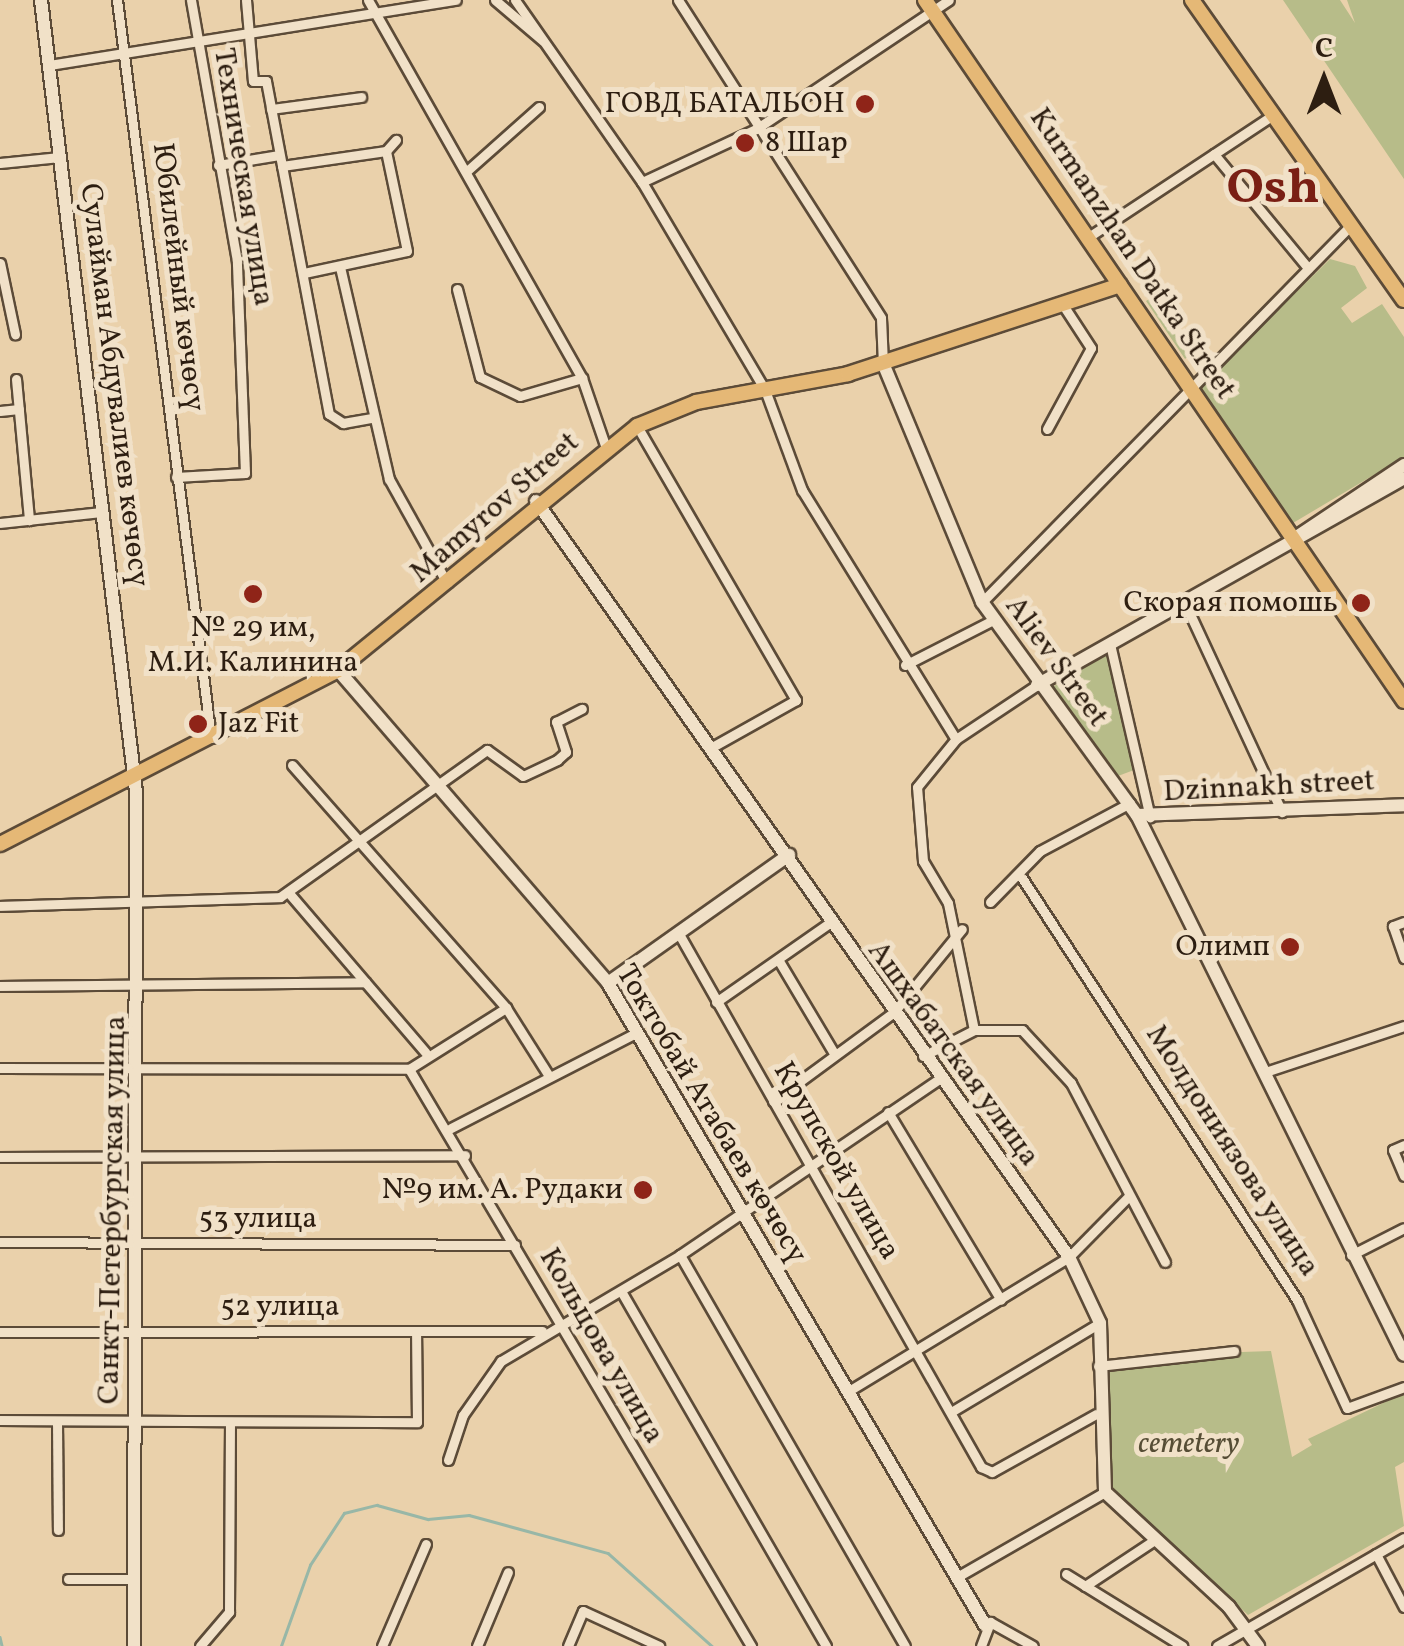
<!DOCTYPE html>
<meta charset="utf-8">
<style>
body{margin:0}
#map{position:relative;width:1404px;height:1646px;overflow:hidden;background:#ead1ab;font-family:Vollkorn,serif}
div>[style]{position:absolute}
.green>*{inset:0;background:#b7bc89}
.stream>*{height:2.5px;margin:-1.25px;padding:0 1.25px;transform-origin:1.25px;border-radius:1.25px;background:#98b7a7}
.roads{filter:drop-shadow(2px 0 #5c4b38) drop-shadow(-2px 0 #5c4b38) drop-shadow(0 2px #5c4b38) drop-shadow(0 -2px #5c4b38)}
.street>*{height:9px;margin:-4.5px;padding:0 4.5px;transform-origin:4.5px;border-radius:4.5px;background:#f1e1c8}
.secondary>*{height:12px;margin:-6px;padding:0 6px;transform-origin:6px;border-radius:6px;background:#f1e1c8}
.primary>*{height:14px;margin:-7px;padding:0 7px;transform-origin:7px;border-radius:7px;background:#e5b876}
.dots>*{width:28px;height:28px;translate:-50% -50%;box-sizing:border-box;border:5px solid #f1e1c8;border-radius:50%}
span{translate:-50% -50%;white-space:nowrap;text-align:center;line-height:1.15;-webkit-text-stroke:10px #f1e1c8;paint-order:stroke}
.poi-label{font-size:30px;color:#2d1e11}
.right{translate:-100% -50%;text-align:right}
.left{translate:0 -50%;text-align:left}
.street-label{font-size:30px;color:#2d1e11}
.park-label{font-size:30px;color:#564d35;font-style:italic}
.town-label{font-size:50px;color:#7a1f14;font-weight:700}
.north{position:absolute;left:1274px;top:30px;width:100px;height:100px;-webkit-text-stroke:8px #f1e1c8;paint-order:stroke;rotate:0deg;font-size:28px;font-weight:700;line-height:40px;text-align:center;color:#2d1e11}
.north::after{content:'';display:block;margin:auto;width:35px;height:45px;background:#2d1e11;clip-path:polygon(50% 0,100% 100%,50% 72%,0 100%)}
</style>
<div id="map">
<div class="green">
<i style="clip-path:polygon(1283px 0,1340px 0,1355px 23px,1347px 0,1404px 0,1404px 179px)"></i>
<i style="clip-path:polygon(1330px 259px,1355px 266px,1367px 288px,1341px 308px,1352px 323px,1382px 304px,1404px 337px,1404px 457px,1293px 523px,1200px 387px)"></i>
<i style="clip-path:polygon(1166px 289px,1185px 314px,1172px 328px,1195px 351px,1185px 359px,1146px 301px)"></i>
<i style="clip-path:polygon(1108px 652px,1134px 770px,1118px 776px,1051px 688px)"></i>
<i style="clip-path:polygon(1271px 1351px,1292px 1457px,1312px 1445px,1308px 1439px,1404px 1393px,1404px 1462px,1395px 1467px,1404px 1526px,1248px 1615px,1113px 1488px,1103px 1455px,1107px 1367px,1155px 1355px)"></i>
</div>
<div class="stream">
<i style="left:0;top:1637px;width:9px;rotate:77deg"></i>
<i style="left:281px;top:1646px;width:86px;rotate:-70.3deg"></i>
<i style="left:310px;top:1565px;width:62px;rotate:-56.8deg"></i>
<i style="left:344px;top:1513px;width:34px;rotate:-14deg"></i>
<i style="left:377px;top:1505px;width:53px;rotate:15.4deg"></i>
<i style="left:428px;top:1519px;width:41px;rotate:-5.6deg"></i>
<i style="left:469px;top:1515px;width:144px;rotate:15.3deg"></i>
<i style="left:608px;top:1553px;width:140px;rotate:41.8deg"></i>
</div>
<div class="roads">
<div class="street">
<i style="left:117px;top:0;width:744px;rotate:82.74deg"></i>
<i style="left:246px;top:0;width:81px;rotate:85.1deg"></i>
<i style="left:253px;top:81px;width:13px"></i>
<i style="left:266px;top:81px;width:339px;rotate:79.3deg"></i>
<i style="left:329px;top:414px;width:17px;rotate:33deg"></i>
<i style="left:343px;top:423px;width:28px;rotate:-10deg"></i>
<i style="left:368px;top:0;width:434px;rotate:60.5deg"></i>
<i style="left:582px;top:378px;width:74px;rotate:71.1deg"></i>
<i style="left:495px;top:0;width:63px;rotate:40.5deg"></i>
<i style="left:515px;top:0;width:222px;rotate:55.1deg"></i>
<i style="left:642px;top:182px;width:242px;rotate:59.4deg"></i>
<i style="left:765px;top:390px;width:107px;rotate:69.7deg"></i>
<i style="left:802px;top:490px;width:293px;rotate:58.3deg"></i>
<i style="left:678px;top:0;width:377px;rotate:57.4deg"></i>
<i style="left:881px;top:318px;width:45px;rotate:87.5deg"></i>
<i style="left:49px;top:65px;width:412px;rotate:-9.1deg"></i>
<i style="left:271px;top:109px;width:91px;rotate:-7.6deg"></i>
<i style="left:1214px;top:154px;width:148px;rotate:50.5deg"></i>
<i style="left:0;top:163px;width:60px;rotate:-5.7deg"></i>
<i style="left:218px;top:165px;width:62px;rotate:-9.3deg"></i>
<i style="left:282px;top:166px;width:105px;rotate:-8.2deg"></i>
<i style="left:468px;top:170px;width:95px;rotate:-41.6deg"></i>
<i style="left:642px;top:182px;width:126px;rotate:-24.9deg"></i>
<i style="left:756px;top:129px;width:232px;rotate:-33.8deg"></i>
<i style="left:1087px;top:238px;width:223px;rotate:-33.5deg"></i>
<i style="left:0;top:263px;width:73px;rotate:78.1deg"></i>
<i style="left:340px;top:267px;width:218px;rotate:77deg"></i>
<i style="left:389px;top:479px;width:119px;rotate:60.9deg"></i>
<i style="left:304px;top:273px;width:105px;rotate:-12.1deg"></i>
<i style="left:407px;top:251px;width:102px;rotate:-101.9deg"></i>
<i style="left:386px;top:151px;width:15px;rotate:-48deg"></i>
<i style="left:457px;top:289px;width:91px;rotate:75.4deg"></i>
<i style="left:480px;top:377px;width:44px;rotate:25.4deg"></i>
<i style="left:520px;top:396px;width:65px;rotate:-16.2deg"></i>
<i style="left:16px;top:379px;width:142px;rotate:84.7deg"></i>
<i style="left:0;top:411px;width:19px;rotate:-6deg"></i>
<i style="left:637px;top:426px;width:317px;rotate:59.9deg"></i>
<i style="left:796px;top:700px;width:94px;rotate:150.7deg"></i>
<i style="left:1047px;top:429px;width:92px;rotate:-61.5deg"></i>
<i style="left:1091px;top:348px;width:51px;rotate:-123.1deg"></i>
<i style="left:176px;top:477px;width:69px;rotate:-3.3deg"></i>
<i style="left:245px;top:473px;width:212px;rotate:-92.2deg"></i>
<i style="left:237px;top:261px;width:265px;rotate:-100deg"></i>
<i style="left:0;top:523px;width:102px;rotate:-6.2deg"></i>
<i style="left:1183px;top:599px;width:235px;rotate:65.1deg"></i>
<i style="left:982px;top:602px;width:528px;rotate:-45.61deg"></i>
<i style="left:1110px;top:644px;width:178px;rotate:77deg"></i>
<i style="left:905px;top:665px;width:99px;rotate:-27.1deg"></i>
<i style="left:292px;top:765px;width:324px;rotate:48.6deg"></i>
<i style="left:506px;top:1008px;width:80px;rotate:57.7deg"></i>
<i style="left:1022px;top:878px;width:504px;rotate:56.91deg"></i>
<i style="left:1297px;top:1300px;width:119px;rotate:65.2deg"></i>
<i style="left:1347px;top:1408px;width:61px;rotate:-20.2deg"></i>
<i style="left:288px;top:892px;width:211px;rotate:49.4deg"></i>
<i style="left:990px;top:902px;width:71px;rotate:-45.6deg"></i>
<i style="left:1040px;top:851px;width:102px;rotate:-28.1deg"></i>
<i style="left:0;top:906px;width:280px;rotate:-1.8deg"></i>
<i style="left:280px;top:897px;width:254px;rotate:-35.4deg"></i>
<i style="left:487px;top:750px;width:44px;rotate:35.8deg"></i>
<i style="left:523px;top:776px;width:38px;rotate:-25deg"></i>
<i style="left:557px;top:760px;width:12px;rotate:-42deg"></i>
<i style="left:566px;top:752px;width:32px;rotate:-108deg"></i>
<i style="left:556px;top:722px;width:29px;rotate:-27deg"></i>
<i style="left:1404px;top:922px;width:12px;rotate:160deg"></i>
<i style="left:1393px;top:926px;width:34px;rotate:71deg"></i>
<i style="left:679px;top:934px;width:613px;rotate:60.46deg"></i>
<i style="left:981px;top:1467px;width:12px;rotate:24deg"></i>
<i style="left:992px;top:1472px;width:119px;rotate:-29.1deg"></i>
<i style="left:779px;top:961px;width:109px;rotate:59.2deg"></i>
<i style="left:0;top:986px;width:365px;rotate:-0.6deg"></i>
<i style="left:716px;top:1002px;width:136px;rotate:-34.9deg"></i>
<i style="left:974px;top:1030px;width:130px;rotate:-101.6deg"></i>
<i style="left:948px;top:903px;width:49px;rotate:-120.8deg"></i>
<i style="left:923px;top:861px;width:74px;rotate:-94.6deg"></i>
<i style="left:917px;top:787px;width:62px;rotate:-50.9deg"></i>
<i style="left:956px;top:739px;width:97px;rotate:-33.7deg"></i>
<i style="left:923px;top:1056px;width:57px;rotate:-27deg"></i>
<i style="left:974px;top:1030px;width:48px"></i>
<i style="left:1022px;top:1030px;width:72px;rotate:47.2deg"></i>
<i style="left:1071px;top:1083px;width:202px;rotate:62.3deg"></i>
<i style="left:0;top:1068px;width:409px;rotate:0.1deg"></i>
<i style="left:409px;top:1069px;width:671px;rotate:59.34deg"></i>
<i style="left:409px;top:1069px;width:115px;rotate:-32.2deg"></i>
<i style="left:1265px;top:1072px;width:146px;rotate:-18.3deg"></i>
<i style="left:773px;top:1101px;width:150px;rotate:-36.3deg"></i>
<i style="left:894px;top:1012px;width:107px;rotate:-50.7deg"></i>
<i style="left:888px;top:1112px;width:219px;rotate:59deg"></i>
<i style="left:451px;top:1128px;width:210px;rotate:-27.2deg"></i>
<i style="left:1404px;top:1145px;width:12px;rotate:156deg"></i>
<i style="left:1393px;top:1150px;width:28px;rotate:67deg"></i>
<i style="left:0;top:1157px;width:465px;rotate:-0.2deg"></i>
<i style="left:0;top:1242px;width:515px;rotate:0.33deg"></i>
<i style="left:680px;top:1255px;width:451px;rotate:60.1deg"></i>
<i style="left:1351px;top:1255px;width:59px;rotate:-27deg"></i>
<i style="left:621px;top:1291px;width:410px;rotate:60deg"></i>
<i style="left:0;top:1332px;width:542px;rotate:-0.11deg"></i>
<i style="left:1098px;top:1366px;width:137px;rotate:-6.3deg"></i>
<i style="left:847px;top:1392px;width:260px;rotate:-31.3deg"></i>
<i style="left:1069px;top:1257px;width:84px;rotate:-45.5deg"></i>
<i style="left:951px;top:1412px;width:174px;rotate:-30.9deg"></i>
<i style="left:0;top:1420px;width:417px;rotate:0.3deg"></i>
<i style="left:417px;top:1422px;width:89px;rotate:-90.6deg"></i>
<i style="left:57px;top:1422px;width:108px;rotate:89.5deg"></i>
<i style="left:448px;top:1460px;width:47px;rotate:-71.6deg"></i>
<i style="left:463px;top:1415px;width:66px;rotate:-54.9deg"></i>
<i style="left:501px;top:1361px;width:208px;rotate:-30.6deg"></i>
<i style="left:680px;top:1255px;width:315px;rotate:-34.2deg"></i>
<i style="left:1376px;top:1554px;width:60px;rotate:62.2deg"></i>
<i style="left:1066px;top:1574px;width:137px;rotate:31.8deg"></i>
<i style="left:957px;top:1577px;width:171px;rotate:-29.9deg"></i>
<i style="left:68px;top:1579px;width:67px"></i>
<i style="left:1085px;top:1586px;width:82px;rotate:-33.5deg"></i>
<i style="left:200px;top:1646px;width:45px;rotate:-49.5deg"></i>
<i style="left:229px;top:1612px;width:190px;rotate:-89.7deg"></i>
<i style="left:382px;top:1646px;width:111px;rotate:-66.7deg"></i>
<i style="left:477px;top:1646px;width:80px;rotate:-67.3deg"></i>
<i style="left:568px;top:1646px;width:38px;rotate:-67deg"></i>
<i style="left:583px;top:1611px;width:84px;rotate:24.7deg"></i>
<i style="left:981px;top:1646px;width:26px;rotate:-69deg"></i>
<i style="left:990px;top:1622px;width:49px;rotate:29.2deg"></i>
<i style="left:1217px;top:1646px;width:216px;rotate:-30deg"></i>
</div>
<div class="secondary">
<i style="left:41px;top:0;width:798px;rotate:83.16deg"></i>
<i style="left:136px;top:792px;width:854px;rotate:90.13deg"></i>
<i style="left:883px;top:363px;width:259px;rotate:67.5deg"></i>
<i style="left:982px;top:602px;width:263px;rotate:54deg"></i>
<i style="left:1137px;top:815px;width:602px;rotate:63.69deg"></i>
<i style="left:536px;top:501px;width:925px;rotate:54.82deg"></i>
<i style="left:1069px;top:1257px;width:73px;rotate:64.8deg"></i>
<i style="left:1100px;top:1323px;width:169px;rotate:88.3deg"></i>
<i style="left:1105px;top:1492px;width:169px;rotate:42.8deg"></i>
<i style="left:1229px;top:1607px;width:49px;rotate:53.4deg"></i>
<i style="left:1295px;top:538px;width:131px;rotate:-33.8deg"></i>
<i style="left:338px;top:670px;width:413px;rotate:49.2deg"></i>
<i style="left:608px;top:983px;width:745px;rotate:59.58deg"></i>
<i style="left:1037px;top:685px;width:421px;rotate:-29.4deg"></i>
<i style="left:1137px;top:815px;width:267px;rotate:-2.1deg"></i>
<i style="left:608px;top:983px;width:222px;rotate:-35.3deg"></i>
</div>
<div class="primary">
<i style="left:925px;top:0;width:849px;rotate:55.65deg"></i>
<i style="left:1192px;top:0;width:367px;rotate:54.8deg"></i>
<i style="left:0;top:844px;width:380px;rotate:-27.2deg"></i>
<i style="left:338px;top:670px;width:386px;rotate:-39.2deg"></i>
<i style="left:637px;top:426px;width:64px;rotate:-22.1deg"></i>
<i style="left:696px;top:402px;width:155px;rotate:-10.4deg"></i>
<i style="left:848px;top:374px;width:286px;rotate:-18.1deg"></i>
</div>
</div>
<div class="dots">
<i style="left:865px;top:104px;background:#8f2418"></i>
<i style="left:745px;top:143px;background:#8f2418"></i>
<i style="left:253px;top:594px;background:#8f2418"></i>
<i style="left:1361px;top:603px;background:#8f2418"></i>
<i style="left:198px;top:724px;background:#8f2418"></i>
<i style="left:1290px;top:947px;background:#8f2418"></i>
<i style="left:643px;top:1190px;background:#8f2418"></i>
</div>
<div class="poi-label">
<span class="right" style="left:845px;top:104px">ГОВД БАТАЛЬОН</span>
<span class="left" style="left:765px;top:143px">8 Шар</span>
<span class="right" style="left:1338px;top:603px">Скорая помошь</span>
<span style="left:253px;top:645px">№ 29 им,<br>М.И. Калинина</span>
<span class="left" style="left:218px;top:724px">Jaz Fit</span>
<span class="right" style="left:1270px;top:947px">Олимп</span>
<span class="right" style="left:623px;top:1190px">№9 им. А. Рудаки</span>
</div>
<div class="street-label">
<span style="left:243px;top:177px;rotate:81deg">Техническая улица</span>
<span style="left:1132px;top:254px;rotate:56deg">Kurmanzhan Datka Street</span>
<span style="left:178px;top:277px;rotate:83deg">Юбилейный көчөсү</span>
<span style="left:114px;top:385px;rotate:83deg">Сулайман Абдувалиев көчөсү</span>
<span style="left:495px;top:508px;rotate:-41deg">Mamyrov Street</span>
<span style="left:1056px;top:662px;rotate:54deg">Aliev Street</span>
<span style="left:1269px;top:787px;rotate:-3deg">Dzinnakh street</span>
<span style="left:953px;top:1054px;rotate:54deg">Ашхабатская улица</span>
<span style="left:711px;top:1114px;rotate:59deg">Токтобай Атабаев көчөсү</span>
<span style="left:1232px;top:1151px;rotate:57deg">Молдониязова улица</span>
<span style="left:836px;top:1161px;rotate:60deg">Крупской улица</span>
<span style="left:113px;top:1210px;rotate:-89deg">Санкт-Петербургская улица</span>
<span style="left:258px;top:1219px">53 улица</span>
<span style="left:280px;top:1307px">52 улица</span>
<span style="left:601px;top:1346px;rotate:60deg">Кольцова улица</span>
</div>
<div class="park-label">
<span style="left:1189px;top:1444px">cemetery</span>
</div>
<div class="town-label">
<span style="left:1273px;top:190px">Osh</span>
</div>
<div class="north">С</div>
</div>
